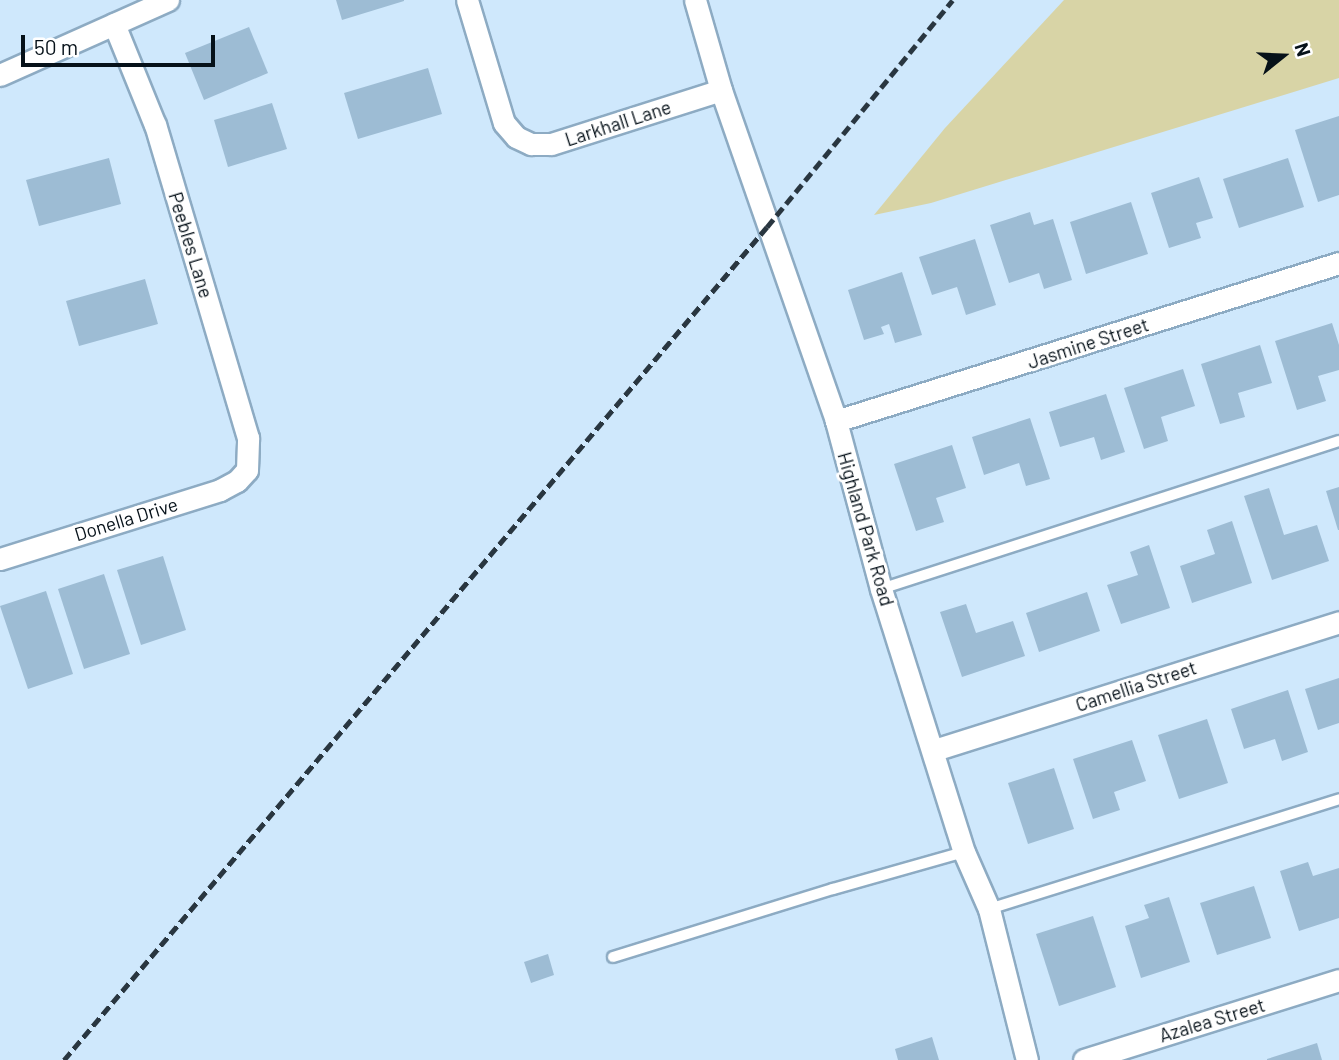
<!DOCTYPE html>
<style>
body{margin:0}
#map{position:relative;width:1339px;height:1060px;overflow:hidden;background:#cfe8fc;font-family:Barlow,sans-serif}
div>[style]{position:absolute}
.green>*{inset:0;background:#d8d4a6}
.building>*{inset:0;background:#9dbcd4}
.roads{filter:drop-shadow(2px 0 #8dabc3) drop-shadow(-2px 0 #8dabc3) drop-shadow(0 2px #8dabc3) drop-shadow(0 -2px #8dabc3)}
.lane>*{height:10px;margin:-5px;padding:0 5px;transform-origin:5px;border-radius:5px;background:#fff}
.street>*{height:21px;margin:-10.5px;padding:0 10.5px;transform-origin:10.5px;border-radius:10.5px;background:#fff}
.rail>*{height:5px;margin-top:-2.5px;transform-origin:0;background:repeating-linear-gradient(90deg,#293640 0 10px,transparent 0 15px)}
span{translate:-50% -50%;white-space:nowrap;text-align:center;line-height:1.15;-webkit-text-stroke:6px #fff;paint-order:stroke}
.street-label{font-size:19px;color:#061119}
.north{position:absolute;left:1248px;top:21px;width:70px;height:70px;-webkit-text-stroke:5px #fff;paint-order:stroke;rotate:72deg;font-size:19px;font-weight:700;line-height:28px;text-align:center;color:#061119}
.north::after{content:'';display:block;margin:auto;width:24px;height:32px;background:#061119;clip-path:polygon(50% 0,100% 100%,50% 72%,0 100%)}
.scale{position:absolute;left:21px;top:35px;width:194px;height:32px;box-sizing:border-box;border:4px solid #061119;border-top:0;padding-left:9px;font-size:21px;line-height:24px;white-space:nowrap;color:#061119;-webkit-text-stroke:5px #fff;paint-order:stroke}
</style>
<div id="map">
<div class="green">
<i style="clip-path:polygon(1064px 0,1339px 0,1339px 78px,931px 203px,874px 215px,945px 128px)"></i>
</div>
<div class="building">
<i style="clip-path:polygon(336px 0,404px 0,404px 1px,342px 20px)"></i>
<i style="clip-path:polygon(249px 27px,268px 73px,204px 100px,185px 53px)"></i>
<i style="clip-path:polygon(428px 68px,442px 114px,358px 139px,344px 93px)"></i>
<i style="clip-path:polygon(272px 103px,287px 149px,228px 167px,214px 120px)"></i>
<i style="clip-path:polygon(1339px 116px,1339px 195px,1318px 202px,1295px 130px)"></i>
<i style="clip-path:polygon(109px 158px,121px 204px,39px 226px,26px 180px)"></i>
<i style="clip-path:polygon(1288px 158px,1304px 207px,1239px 228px,1223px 179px)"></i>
<i style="clip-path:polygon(1199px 177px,1213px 218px,1196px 223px,1201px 238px,1169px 248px,1151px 193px)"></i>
<i style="clip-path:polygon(1131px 202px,1148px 254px,1086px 274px,1070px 222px)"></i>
<i style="clip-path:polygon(1030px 212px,1034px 225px,1053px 219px,1072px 280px,1044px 289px,1039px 273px,1009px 283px,990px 225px)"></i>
<i style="clip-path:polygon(975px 239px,996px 305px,966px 315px,957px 287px,932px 295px,919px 257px)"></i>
<i style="clip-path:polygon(902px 272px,922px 335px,895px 343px,889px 324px,881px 327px,884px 334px,864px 340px,848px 290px)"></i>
<i style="clip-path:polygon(145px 279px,158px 324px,79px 346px,66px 301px)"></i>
<i style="clip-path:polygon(1332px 323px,1339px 345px,1339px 370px,1318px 376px,1326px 401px,1297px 410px,1275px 341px)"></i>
<i style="clip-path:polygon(1260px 345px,1272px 383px,1238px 393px,1245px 417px,1220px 424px,1201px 364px)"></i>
<i style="clip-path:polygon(1183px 369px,1195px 406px,1161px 417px,1168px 441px,1144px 449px,1124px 388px)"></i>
<i style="clip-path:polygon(1106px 394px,1125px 452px,1101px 460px,1094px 437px,1060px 447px,1049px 412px)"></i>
<i style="clip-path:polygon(1030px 418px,1050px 479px,1026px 486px,1019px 463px,984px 475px,972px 437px)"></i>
<i style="clip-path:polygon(952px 445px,966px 488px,936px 498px,944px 522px,916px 531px,894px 464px)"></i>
<i style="clip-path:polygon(1339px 487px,1339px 530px,1338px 530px,1326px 491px)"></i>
<i style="clip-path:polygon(1269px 488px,1284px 535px,1317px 525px,1329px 561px,1272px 580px,1244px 496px)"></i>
<i style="clip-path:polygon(1232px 521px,1252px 583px,1192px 603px,1180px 566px,1215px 554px,1207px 530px)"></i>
<i style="clip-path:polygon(1149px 545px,1170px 608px,1121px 624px,1107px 585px,1138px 575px,1130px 552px)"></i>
<i style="clip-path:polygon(163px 556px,186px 630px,141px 645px,117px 570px)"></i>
<i style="clip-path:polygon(104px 574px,130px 654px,84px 669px,58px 589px)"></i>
<i style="clip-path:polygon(46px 591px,73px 674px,28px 689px,0 606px)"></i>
<i style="clip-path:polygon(1087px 592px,1100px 631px,1039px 652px,1026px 613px)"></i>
<i style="clip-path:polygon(966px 604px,976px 633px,1013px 621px,1025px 656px,962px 677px,940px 612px)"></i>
<i style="clip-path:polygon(1339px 678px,1339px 723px,1318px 730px,1305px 689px)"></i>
<i style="clip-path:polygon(1288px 690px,1308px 752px,1282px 761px,1275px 739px,1244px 749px,1231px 709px)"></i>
<i style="clip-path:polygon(1207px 719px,1228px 783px,1179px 799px,1158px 735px)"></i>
<i style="clip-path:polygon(1132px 740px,1146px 781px,1114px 792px,1120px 810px,1093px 819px,1073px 759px)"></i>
<i style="clip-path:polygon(1054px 768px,1074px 829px,1028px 844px,1008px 783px)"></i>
<i style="clip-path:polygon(1308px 862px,1313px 876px,1339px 868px,1339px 918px,1299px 931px,1280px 871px)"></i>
<i style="clip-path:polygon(1254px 886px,1271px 938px,1217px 955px,1200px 903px)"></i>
<i style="clip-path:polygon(1169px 897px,1190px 962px,1141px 978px,1125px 926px,1149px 918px,1144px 905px)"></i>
<i style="clip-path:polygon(1093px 916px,1116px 987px,1059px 1006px,1036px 934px)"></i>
<i style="clip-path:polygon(548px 954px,554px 975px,531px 983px,524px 962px)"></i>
<i style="clip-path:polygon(932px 1037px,939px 1060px,898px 1060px,895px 1049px)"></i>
<i style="clip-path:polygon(1317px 1043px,1322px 1060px,1267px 1060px,1267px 1059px)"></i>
</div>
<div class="roads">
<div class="lane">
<i style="left:881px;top:589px;width:481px;rotate:-17.9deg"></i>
<i style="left:989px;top:909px;width:367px;rotate:-17.4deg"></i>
<i style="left:613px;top:957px;width:230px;rotate:-17.2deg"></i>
<i style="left:833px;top:889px;width:136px;rotate:-15.8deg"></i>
</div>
<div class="street">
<i style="left:467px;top:0;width:128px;rotate:73.3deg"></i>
<i style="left:504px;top:123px;width:18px;rotate:49deg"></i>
<i style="left:516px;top:137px;width:17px;rotate:25deg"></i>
<i style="left:531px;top:144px;width:20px"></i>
<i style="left:551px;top:144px;width:178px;rotate:-17.6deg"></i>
<i style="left:695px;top:0;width:94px;rotate:73.9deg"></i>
<i style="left:721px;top:90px;width:350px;rotate:70.8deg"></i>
<i style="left:836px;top:421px;width:174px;rotate:75deg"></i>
<i style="left:881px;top:589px;width:276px;rotate:72.5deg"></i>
<i style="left:964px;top:852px;width:62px;rotate:66.3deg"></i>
<i style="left:989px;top:909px;width:156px;rotate:75.9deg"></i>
<i style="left:0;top:75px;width:184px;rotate:-24.1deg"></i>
<i style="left:836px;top:421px;width:527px;rotate:-17.44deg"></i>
<i style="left:0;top:559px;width:231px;rotate:-17.4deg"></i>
<i style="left:220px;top:490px;width:19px;rotate:-28deg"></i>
<i style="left:237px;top:481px;width:15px;rotate:-48deg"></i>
<i style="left:247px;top:470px;width:32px;rotate:-88deg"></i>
<i style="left:248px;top:438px;width:327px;rotate:-106.5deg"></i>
<i style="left:155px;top:125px;width:109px;rotate:-112.1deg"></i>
<i style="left:934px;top:750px;width:425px;rotate:-17.5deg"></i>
<i style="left:1084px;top:1060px;width:267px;rotate:-17.4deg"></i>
</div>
</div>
<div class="rail">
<i style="left:64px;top:1060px;width:1090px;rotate:-49.84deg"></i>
<i style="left:767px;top:227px;width:293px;rotate:-50.7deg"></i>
</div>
<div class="street-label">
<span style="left:618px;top:123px;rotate:-18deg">Larkhall Lane</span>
<span style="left:191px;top:245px;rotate:73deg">Peebles Lane</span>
<span style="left:1088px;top:343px;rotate:-18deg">Jasmine Street</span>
<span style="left:126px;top:519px;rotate:-17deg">Donella Drive</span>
<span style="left:866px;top:529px;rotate:74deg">Highland Park Road</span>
<span style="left:1136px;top:686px;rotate:-18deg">Camellia Street</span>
<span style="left:1212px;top:1020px;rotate:-17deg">Azalea Street</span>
</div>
<div class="north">N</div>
<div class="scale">50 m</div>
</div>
